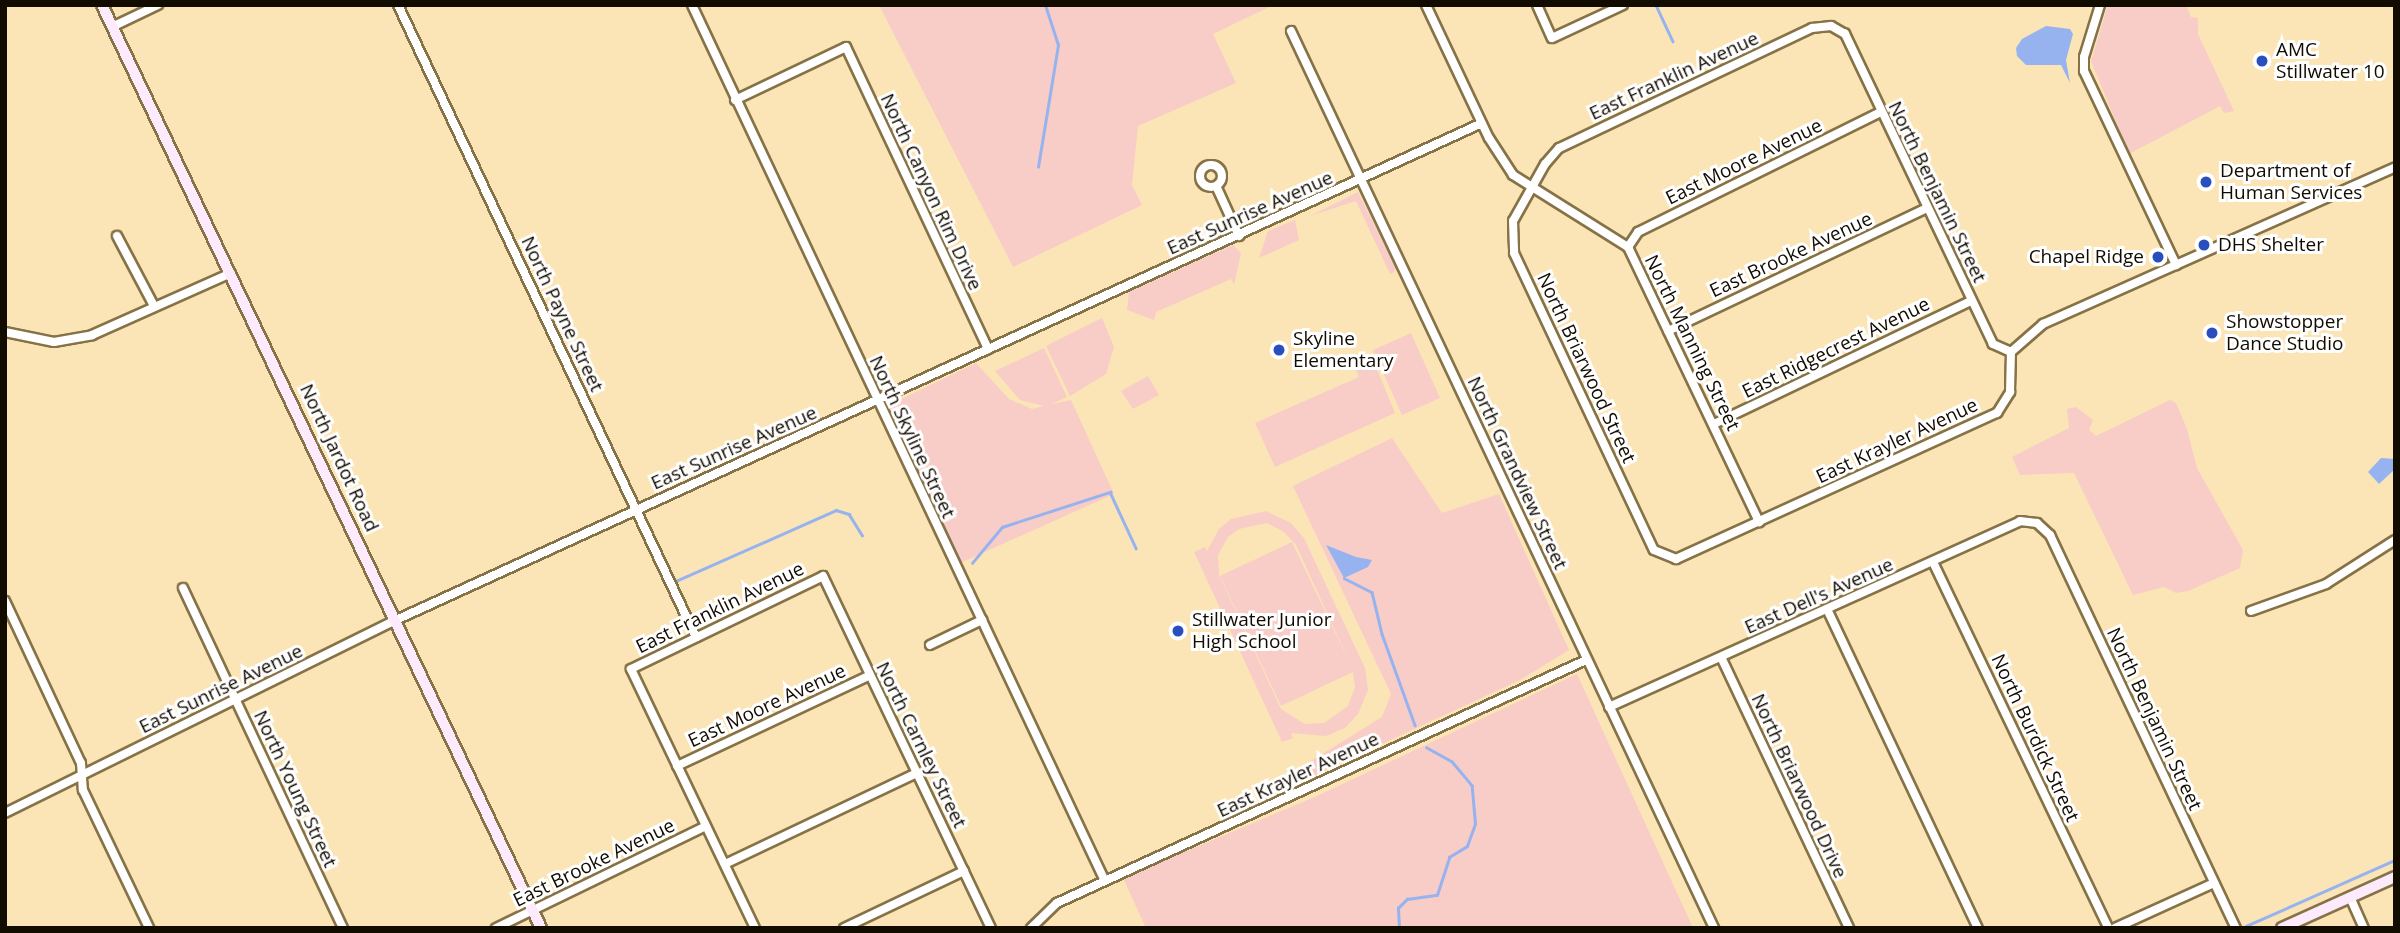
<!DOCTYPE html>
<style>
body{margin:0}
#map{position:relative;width:2400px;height:933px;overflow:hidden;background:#fbe5b6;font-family:"Open Sans",sans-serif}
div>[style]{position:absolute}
.green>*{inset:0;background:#f8ccc7}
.water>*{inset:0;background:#97b3ef}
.stream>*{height:2.5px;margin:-1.25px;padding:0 1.25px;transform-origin:1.25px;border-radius:1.25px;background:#97b3ef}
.roads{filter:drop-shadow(2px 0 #867247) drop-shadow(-2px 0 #867247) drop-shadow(0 2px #867247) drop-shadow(0 -2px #867247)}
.street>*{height:8px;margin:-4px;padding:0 4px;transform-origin:4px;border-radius:4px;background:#fff}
.street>.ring{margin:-4px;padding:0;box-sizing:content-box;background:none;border:8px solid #fff;border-radius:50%}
.secondary>*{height:10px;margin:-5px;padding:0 5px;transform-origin:5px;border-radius:5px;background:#fdeafd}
.dots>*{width:19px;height:19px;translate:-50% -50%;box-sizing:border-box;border:4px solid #fff;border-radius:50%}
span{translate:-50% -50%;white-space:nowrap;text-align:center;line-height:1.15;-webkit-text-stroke:6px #fff;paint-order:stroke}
.poi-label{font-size:19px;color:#120b00}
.left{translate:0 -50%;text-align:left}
.right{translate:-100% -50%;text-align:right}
.street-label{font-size:19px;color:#120b00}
.frame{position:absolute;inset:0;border:7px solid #120b00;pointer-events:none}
</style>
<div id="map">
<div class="green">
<i style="clip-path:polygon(879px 5px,1273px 5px,1213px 34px,1236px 83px,1138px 126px,1132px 185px,1142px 205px,1013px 267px)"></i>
<i style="clip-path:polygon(2108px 5px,2186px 5px,2191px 17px,2198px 18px,2198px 34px,2234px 111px,2224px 113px,2220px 106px,2129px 154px,2091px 61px)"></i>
<i style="clip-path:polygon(1358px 192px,1396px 268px,1394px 272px,1390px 274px,1356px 201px,1310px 216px)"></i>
<i style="clip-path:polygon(1295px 220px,1299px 240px,1259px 258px,1268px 231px)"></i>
<i style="clip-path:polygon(1233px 245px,1241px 253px,1234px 285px,1231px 279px,1156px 312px,1154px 320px,1127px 310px,1129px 292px)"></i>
<i style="clip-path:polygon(1102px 318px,1114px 347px,1106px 374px,1070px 396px,1046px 346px)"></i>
<i style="clip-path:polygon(1411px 333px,1440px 398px,1402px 415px,1373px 350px)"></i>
<i style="clip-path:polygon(1044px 348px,1067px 397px,1051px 404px,1071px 400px,1114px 494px,960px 563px,887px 406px,976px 363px,1009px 399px,1032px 409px,1044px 406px,1020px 400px,995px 371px)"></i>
<i style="clip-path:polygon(1372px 357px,1395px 413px,1275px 467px,1255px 423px,1359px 377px,1354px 364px)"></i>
<i style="clip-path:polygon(1148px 376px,1159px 395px,1133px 409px,1121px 391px)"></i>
<i style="clip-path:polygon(2170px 400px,2176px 403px,2187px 429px,2197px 468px,2243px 550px,2240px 568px,2188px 591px,2176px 593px,2164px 587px,2133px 595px,2074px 473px,2020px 475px,2012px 457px,2069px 428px,2067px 409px,2076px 407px,2093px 420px,2089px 430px,2096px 436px)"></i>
<i style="clip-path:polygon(1392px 438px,1442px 513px,1499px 494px,1569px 650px,1520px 680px,1300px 782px,1295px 771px,1382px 717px,1391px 694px,1293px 486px)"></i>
<i style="clip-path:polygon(evenodd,1266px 511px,1291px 523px,1304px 538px,1365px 668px,1368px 690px,1358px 714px,1345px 728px,1326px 736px,1291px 733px,1293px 738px,1282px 742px,1194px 552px,1205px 547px,1207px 551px,1219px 529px,1231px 519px,1266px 511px,1267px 523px,1284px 532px,1296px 545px,1353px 670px,1292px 542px,1220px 576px,1281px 706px,1353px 672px,1355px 687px,1348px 706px,1324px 723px,1305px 724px,1281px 709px,1219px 575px,1218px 555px,1228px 537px,1239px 529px,1267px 523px)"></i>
<i style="clip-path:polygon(1577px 674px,1693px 928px,1146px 928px,1123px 878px,1317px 796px)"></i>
</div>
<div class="water">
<i style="clip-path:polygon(2046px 26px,2070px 29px,2073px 34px,2066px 60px,2070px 83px,2061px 65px,2026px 65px,2017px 56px,2016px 48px,2022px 39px)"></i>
<i style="clip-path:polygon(2381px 458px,2395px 459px,2395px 469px,2379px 484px,2368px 472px)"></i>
<i style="clip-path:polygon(1326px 545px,1356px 557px,1372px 560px,1368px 567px,1344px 578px)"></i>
</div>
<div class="stream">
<i style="left:1656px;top:5px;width:40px;rotate:65deg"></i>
<i style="left:1038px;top:167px;width:124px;rotate:-80.7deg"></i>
<i style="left:1058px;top:45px;width:42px;rotate:-108deg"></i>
<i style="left:972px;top:563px;width:47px;rotate:-50.2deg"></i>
<i style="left:1002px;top:527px;width:114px;rotate:-18deg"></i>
<i style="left:1110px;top:492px;width:62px;rotate:65.1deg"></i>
<i style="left:1344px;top:578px;width:31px;rotate:27deg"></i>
<i style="left:1372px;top:592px;width:43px;rotate:76.6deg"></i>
<i style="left:1382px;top:634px;width:97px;rotate:70.1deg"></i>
<i style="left:676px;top:581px;width:175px;rotate:-23.9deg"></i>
<i style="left:836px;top:510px;width:14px;rotate:17deg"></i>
<i style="left:849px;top:514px;width:25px;rotate:58deg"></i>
<i style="left:2246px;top:926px;width:163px;rotate:-23.9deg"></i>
<i style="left:1399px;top:928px;width:20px;rotate:-93deg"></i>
<i style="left:1398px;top:908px;width:13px;rotate:-45deg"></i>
<i style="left:1407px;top:899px;width:30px;rotate:-8deg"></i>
<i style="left:1437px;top:895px;width:40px;rotate:-72deg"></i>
<i style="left:1449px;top:857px;width:21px;rotate:-31deg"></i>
<i style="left:1467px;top:846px;width:23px;rotate:-70deg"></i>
<i style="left:1475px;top:824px;width:38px;rotate:-95deg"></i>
<i style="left:1472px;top:786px;width:31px;rotate:-130deg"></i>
<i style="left:1452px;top:762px;width:29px;rotate:-151deg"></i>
</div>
<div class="roads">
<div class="street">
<i style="left:398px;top:5px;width:699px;rotate:64.76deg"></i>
<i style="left:692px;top:5px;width:968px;rotate:64.76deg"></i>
<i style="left:1426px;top:5px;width:147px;rotate:64.7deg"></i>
<i style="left:1489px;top:138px;width:44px;rotate:57deg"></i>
<i style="left:1513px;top:175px;width:136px;rotate:32.1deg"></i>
<i style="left:1628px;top:247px;width:305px;rotate:64.5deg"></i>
<i style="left:1537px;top:5px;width:36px;rotate:66deg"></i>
<i style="left:1552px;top:38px;width:78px;rotate:-24.9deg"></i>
<i style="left:2100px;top:5px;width:54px;rotate:107.1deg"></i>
<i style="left:2084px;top:57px;width:14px;rotate:90deg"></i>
<i style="left:2084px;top:71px;width:215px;rotate:64.6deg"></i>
<i style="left:112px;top:27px;width:51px;rotate:-25.6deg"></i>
<i style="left:1291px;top:31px;width:992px;rotate:64.75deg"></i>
<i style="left:735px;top:100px;width:123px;rotate:-25.5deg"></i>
<i style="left:846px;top:47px;width:334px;rotate:64.8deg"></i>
<i class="ring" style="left:1200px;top:165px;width:14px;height:14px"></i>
<i style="left:1217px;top:188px;width:53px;rotate:65.4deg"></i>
<i style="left:117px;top:236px;width:79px;rotate:62.1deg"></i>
<i style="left:1628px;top:247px;width:18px;rotate:-56deg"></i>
<i style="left:1638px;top:232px;width:271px;rotate:-26.3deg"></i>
<i style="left:1668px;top:331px;width:287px;rotate:-25.4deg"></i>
<i style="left:5px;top:332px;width:50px;rotate:11.5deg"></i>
<i style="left:54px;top:342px;width:39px;rotate:-10deg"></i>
<i style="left:92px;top:335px;width:152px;rotate:-24deg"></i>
<i style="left:2011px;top:352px;width:20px;rotate:-156deg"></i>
<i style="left:1993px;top:344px;width:344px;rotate:-115.5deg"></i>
<i style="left:1845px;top:34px;width:16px;rotate:-150deg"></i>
<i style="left:1831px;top:26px;width:19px;rotate:174deg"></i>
<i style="left:1812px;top:28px;width:280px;rotate:154.6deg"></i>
<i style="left:1559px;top:148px;width:21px;rotate:131deg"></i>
<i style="left:1545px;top:164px;width:65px;rotate:119.3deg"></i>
<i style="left:1513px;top:221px;width:32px;rotate:88deg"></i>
<i style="left:1514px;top:253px;width:328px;rotate:64.8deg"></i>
<i style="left:1654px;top:550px;width:24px;rotate:22deg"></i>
<i style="left:1676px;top:559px;width:353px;rotate:-24.5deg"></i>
<i style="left:1997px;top:413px;width:25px;rotate:-58deg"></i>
<i style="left:2010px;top:392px;width:40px;rotate:-88.6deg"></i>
<i style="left:2011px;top:352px;width:43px;rotate:-41.2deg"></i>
<i style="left:2043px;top:324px;width:385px;rotate:-24deg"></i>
<i style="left:1714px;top:424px;width:285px;rotate:-25.6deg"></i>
<i style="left:1933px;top:562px;width:406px;rotate:64.4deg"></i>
<i style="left:183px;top:588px;width:376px;rotate:64.8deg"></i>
<i style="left:5px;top:601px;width:179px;rotate:64.9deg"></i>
<i style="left:81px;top:763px;width:27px;rotate:86deg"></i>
<i style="left:83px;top:790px;width:153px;rotate:64.4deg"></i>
<i style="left:1827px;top:609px;width:353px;rotate:64.7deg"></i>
<i style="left:2251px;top:611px;width:80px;rotate:-19.8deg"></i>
<i style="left:2326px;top:584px;width:82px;rotate:-32.5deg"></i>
<i style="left:930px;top:645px;width:58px;rotate:-25.7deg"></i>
<i style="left:1721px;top:657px;width:300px;rotate:64.7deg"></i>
<i style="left:1609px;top:707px;width:451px;rotate:-24.3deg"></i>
<i style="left:2020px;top:521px;width:17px;rotate:7deg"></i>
<i style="left:2037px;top:523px;width:18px;rotate:43deg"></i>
<i style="left:2050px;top:535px;width:435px;rotate:64.7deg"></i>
<i style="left:677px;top:766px;width:213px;rotate:-25.2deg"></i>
<i style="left:5px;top:813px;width:436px;rotate:-26.3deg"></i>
<i style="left:396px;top:620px;width:1194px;rotate:-24.59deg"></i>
<i style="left:725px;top:864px;width:212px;rotate:-25.4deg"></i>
<i style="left:2350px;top:897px;width:34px;rotate:66deg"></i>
<i style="left:496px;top:928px;width:233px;rotate:-25.9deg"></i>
<i style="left:755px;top:928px;width:287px;rotate:-115.6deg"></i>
<i style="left:631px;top:669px;width:213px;rotate:-25.8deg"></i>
<i style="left:823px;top:576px;width:390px;rotate:64.5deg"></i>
<i style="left:844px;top:928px;width:133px;rotate:-25.4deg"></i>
<i style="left:1031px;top:928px;width:36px;rotate:-44deg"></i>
<i style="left:1057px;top:903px;width:582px;rotate:-24.67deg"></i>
<i style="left:2115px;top:928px;width:109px;rotate:-24.4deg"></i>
</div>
<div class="secondary">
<i style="left:102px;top:5px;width:1022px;rotate:64.56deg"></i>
<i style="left:2282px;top:928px;width:124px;rotate:-24.3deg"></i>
</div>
</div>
<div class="dots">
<i style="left:2262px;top:61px;background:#294fbe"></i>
<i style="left:2206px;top:182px;background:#294fbe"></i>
<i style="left:2204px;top:245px;background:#294fbe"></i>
<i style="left:2158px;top:257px;background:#294fbe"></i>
<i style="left:2212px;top:333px;background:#294fbe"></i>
<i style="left:1279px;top:350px;background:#294fbe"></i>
<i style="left:1178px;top:631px;background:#294fbe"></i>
</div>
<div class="poi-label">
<span class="left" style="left:2276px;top:61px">AMC<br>Stillwater 10</span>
<span class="left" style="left:2220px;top:182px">Department of<br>Human Services</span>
<span class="left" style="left:2218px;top:245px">DHS Shelter</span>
<span class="right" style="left:2144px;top:257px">Chapel Ridge</span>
<span class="left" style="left:2226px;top:333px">Showstopper<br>Dance Studio</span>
<span class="left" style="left:1293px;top:350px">Skyline<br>Elementary</span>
<span class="left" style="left:1192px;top:631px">Stillwater Junior<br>High School</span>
</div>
<div class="street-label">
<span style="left:1674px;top:76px;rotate:-25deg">East Franklin Avenue</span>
<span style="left:1744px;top:162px;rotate:-26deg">East Moore Avenue</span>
<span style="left:931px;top:192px;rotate:65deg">North Canyon Rim Drive</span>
<span style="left:1937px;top:192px;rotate:64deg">North Benjamin Street</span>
<span style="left:1250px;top:213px;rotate:-24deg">East Sunrise Avenue</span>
<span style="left:1791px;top:255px;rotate:-25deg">East Brooke Avenue</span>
<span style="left:562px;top:314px;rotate:65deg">North Payne Street</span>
<span style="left:1692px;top:343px;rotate:64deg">North Manning Street</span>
<span style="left:1836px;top:348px;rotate:-26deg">East Ridgecrest Avenue</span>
<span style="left:1586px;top:368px;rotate:65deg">North Briarwood Street</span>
<span style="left:912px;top:437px;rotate:65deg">North Skyline Street</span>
<span style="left:1897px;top:441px;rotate:-25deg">East Krayler Avenue</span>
<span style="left:734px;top:448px;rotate:-24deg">East Sunrise Avenue</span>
<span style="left:339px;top:458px;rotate:65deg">North Jardot Road</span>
<span style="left:1517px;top:473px;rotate:65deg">North Grandview Street</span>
<span style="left:1819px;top:596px;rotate:-24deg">East Dell's Avenue</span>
<span style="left:720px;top:608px;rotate:-26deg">East Franklin Avenue</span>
<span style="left:221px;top:689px;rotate:-26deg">East Sunrise Avenue</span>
<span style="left:767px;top:706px;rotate:-25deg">East Moore Avenue</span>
<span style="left:2154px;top:719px;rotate:65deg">North Benjamin Street</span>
<span style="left:2035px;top:738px;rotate:65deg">North Burdick Street</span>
<span style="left:921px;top:745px;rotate:64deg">North Carnley Street</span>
<span style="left:1298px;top:775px;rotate:-25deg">East Krayler Avenue</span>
<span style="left:1799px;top:786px;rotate:65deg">North Briarwood Drive</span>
<span style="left:295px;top:789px;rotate:65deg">North Young Street</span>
<span style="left:594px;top:863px;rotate:-26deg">East Brooke Avenue</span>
</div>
<div class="frame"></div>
</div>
